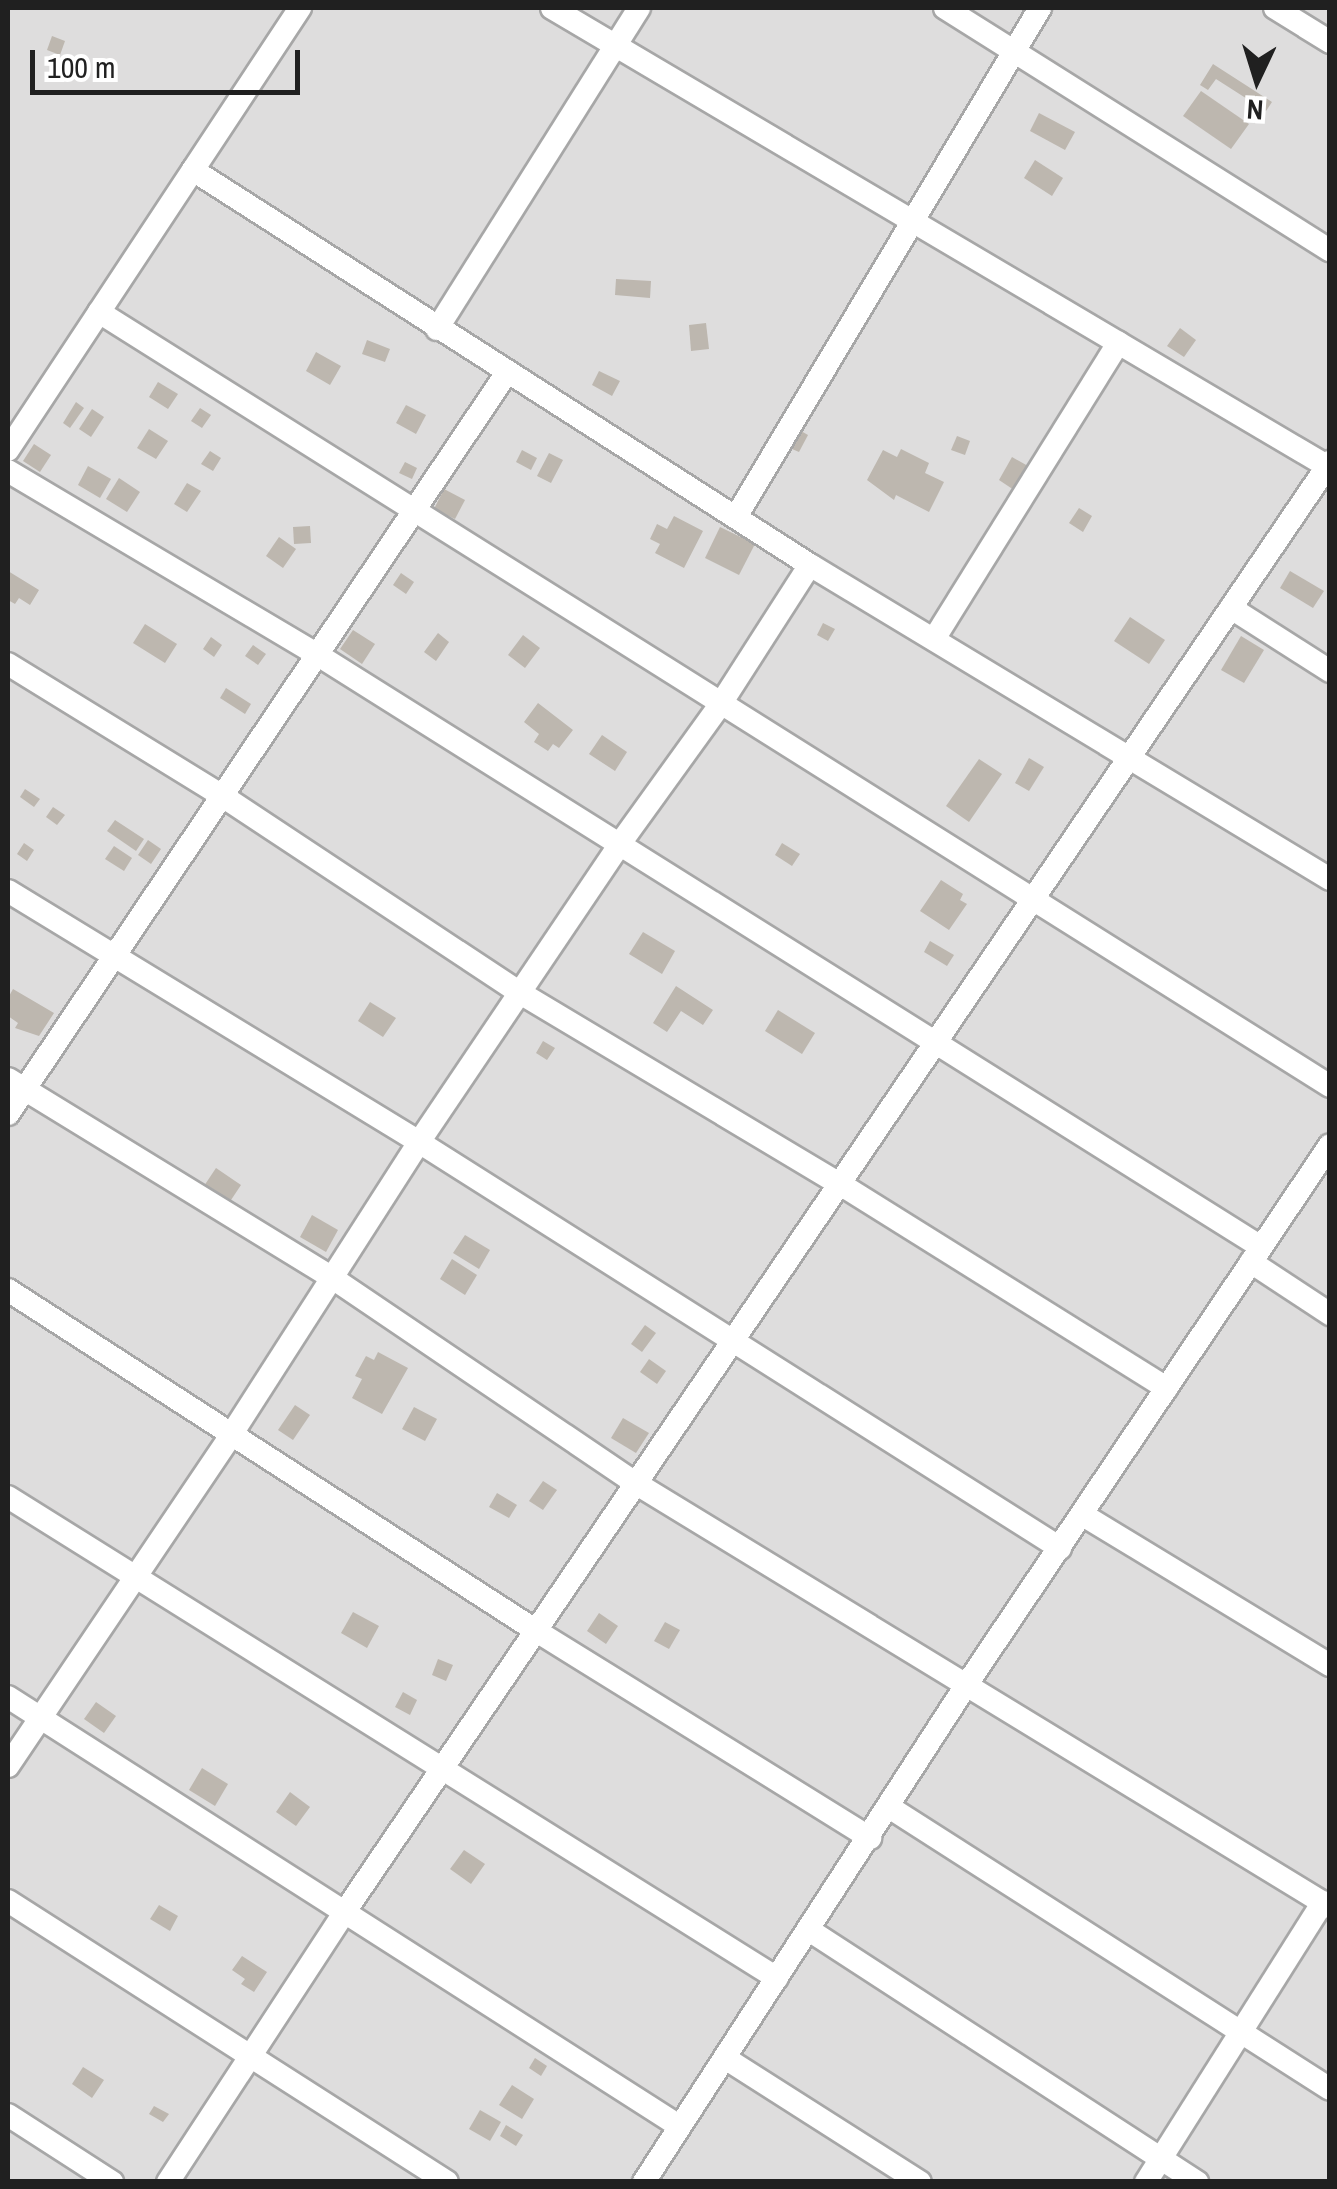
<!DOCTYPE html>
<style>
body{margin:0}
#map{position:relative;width:1337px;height:2189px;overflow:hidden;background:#f0eee6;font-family:"Archivo Narrow",sans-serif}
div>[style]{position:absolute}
.residential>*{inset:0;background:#dedddd}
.building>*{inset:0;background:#bdb7af}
.roads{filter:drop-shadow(2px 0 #a7a7a7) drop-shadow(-2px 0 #a7a7a7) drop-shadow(0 2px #a7a7a7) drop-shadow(0 -2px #a7a7a7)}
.minor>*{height:22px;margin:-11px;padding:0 11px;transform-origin:11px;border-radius:11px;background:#fff}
span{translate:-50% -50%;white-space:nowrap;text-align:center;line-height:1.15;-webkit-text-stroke:10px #fff;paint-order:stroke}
.frame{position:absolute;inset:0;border:10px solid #202020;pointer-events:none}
.north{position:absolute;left:1207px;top:30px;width:100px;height:100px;-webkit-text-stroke:8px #fff;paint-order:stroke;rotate:184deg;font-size:28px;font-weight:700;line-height:40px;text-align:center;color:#202020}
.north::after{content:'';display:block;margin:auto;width:35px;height:45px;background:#202020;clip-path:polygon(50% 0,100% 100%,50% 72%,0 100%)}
.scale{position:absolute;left:30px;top:50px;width:270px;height:45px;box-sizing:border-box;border:5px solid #202020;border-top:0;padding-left:12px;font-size:30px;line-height:35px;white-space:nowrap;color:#202020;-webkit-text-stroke:8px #fff;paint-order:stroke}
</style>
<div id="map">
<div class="residential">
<i style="clip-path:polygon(8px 8px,1329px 8px,1329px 2181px,8px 2181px)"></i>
</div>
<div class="building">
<i style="clip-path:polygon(52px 36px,65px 41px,60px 55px,47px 50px)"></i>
<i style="clip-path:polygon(1213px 64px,1272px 102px,1266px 111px,1216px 79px,1208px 90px,1200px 85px)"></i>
<i style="clip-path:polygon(1201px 91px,1249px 124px,1231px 149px,1183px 116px)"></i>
<i style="clip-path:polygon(1039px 113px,1075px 132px,1065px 150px,1030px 131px)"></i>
<i style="clip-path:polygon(1035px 160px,1063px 178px,1052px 196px,1024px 178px)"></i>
<i style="clip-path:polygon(616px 279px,651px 281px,650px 298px,615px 295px)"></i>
<i style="clip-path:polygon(706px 323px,709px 349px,691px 351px,689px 325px)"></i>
<i style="clip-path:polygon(1180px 328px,1196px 340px,1184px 357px,1167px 346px)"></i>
<i style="clip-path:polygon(367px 340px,390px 349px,385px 362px,362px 354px)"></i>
<i style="clip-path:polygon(316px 352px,341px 366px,330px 385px,306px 371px)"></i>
<i style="clip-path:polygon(599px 371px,620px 381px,612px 396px,592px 385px)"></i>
<i style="clip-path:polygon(158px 382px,178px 394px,168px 409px,149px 397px)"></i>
<i style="clip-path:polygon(76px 402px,84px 408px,70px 428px,63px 423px)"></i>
<i style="clip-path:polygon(406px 405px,426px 415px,416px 434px,396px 423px)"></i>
<i style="clip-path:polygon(200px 408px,211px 415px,202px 428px,191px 421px)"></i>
<i style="clip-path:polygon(92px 409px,104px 417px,91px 437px,79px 429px)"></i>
<i style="clip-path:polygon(149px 429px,168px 441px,156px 459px,137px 448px)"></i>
<i style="clip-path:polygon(801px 431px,808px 435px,799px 452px,792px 449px)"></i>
<i style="clip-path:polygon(957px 436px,970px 441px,965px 455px,951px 450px)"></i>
<i style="clip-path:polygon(34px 444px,51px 455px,40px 472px,23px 461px)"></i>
<i style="clip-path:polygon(901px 449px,929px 463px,925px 473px,944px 482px,929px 512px,896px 495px,894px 500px,867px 480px,883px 450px,897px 457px)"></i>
<i style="clip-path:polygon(522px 450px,537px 458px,531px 470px,516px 462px)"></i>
<i style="clip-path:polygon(210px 451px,221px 458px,213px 471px,201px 464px)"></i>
<i style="clip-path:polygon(549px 453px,563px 460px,551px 483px,537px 476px)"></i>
<i style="clip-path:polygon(1012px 457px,1028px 466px,1014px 490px,999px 480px)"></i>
<i style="clip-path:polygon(405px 462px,417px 468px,412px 479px,399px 473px)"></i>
<i style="clip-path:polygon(88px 466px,111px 479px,100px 498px,78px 485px)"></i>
<i style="clip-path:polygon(119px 478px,140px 492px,127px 512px,106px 499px)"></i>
<i style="clip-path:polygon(187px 483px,201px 491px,187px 512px,174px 504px)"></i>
<i style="clip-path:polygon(444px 489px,465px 500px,455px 519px,434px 509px)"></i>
<i style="clip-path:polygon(1079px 508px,1092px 516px,1083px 532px,1069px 523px)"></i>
<i style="clip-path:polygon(674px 516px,703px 531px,684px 568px,655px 553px,660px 544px,650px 539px,657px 524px,667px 529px)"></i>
<i style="clip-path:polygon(310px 526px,311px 543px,294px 544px,293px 527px)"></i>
<i style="clip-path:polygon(720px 527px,755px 544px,739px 575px,705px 558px)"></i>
<i style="clip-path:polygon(279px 537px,296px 549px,283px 568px,266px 556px)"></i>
<i style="clip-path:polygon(8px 571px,39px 590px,30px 605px,19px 598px,15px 604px,8px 600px)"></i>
<i style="clip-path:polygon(1290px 571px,1324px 591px,1313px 608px,1280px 588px)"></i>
<i style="clip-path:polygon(401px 573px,414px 582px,406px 594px,393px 585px)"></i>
<i style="clip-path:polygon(1130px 617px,1165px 640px,1149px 664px,1114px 641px)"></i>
<i style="clip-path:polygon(823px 623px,835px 629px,828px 641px,817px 635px)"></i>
<i style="clip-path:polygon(145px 624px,177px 644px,165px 663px,133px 643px)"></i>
<i style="clip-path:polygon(353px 630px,375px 644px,362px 664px,340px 649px)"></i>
<i style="clip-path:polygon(438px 633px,449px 642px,436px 661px,424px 652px)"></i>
<i style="clip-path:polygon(523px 635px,540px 648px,525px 668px,508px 655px)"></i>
<i style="clip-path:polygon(1241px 636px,1264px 650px,1244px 683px,1221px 670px)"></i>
<i style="clip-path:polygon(211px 637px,222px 645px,214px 657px,203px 649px)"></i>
<i style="clip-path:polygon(253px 645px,266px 654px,258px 665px,245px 656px)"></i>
<i style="clip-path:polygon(226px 688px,251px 704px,245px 714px,220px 698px)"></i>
<i style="clip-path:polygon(538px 703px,573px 730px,559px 748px,553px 744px,548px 751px,534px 742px,539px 734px,524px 722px)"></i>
<i style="clip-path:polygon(602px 735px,627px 752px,615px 771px,589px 754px)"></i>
<i style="clip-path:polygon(1029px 758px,1044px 767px,1029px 791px,1015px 783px)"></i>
<i style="clip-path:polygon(979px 759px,1002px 774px,969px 822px,946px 806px)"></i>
<i style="clip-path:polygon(25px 789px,40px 799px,34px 807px,20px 797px)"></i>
<i style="clip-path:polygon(53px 807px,65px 815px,57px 825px,46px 817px)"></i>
<i style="clip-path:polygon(115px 820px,144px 839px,136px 851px,107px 831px)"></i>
<i style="clip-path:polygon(148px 840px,161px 849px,151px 864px,138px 855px)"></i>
<i style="clip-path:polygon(24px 843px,34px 850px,27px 861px,17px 854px)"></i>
<i style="clip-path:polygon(782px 843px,800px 854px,792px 866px,775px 855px)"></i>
<i style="clip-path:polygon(114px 846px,132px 858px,124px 871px,105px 859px)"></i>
<i style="clip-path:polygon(941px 880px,963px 894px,960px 900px,967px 904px,949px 930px,920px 911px)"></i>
<i style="clip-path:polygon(643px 932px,675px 951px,662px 974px,629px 954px)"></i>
<i style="clip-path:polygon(930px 941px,954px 955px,947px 966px,924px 952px)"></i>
<i style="clip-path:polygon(676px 986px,713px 1010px,703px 1025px,681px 1011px,667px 1032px,653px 1023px)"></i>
<i style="clip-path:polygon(13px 989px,54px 1013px,39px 1036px,15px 1028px,18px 1023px,8px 1016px,8px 998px)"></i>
<i style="clip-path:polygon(370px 1002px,396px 1018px,383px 1037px,358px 1021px)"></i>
<i style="clip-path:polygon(778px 1010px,815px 1033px,802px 1054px,765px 1031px)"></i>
<i style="clip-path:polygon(543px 1041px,555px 1048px,547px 1060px,536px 1053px)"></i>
<i style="clip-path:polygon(216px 1168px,241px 1185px,229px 1203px,204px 1186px)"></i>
<i style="clip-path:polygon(312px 1215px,338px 1230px,326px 1252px,300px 1237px)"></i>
<i style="clip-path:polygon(465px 1235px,490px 1250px,479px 1269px,453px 1253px)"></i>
<i style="clip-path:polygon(452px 1259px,477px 1275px,465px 1295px,440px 1279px)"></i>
<i style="clip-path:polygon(645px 1325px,656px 1333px,642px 1352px,631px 1344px)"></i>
<i style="clip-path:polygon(378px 1352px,408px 1368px,382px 1414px,352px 1398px,362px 1379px,355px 1376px,366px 1356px,374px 1360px)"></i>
<i style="clip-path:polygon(649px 1359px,666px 1371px,657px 1384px,640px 1372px)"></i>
<i style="clip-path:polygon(295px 1405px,310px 1415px,293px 1440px,278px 1430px)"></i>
<i style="clip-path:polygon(414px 1407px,437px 1419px,425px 1441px,402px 1429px)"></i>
<i style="clip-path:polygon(623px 1418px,649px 1433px,636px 1453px,611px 1438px)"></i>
<i style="clip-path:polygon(543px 1481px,557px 1490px,543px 1510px,529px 1501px)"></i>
<i style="clip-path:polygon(497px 1493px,517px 1505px,509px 1518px,489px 1507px)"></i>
<i style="clip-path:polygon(353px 1612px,379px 1626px,367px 1648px,341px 1633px)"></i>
<i style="clip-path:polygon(599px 1613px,618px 1626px,606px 1644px,587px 1631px)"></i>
<i style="clip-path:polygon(665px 1622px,680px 1630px,669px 1649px,654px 1641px)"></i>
<i style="clip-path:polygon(438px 1659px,453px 1665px,446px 1681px,432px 1675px)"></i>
<i style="clip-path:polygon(403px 1692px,417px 1700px,410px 1715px,395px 1707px)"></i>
<i style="clip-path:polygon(96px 1702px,116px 1716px,104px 1733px,84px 1719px)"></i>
<i style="clip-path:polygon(202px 1768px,228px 1784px,215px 1806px,189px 1790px)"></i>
<i style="clip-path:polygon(290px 1792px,310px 1807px,296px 1826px,276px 1812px)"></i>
<i style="clip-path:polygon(464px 1850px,485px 1864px,471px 1884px,450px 1869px)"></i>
<i style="clip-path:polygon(159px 1905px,178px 1916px,170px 1931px,150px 1919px)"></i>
<i style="clip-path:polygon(242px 1956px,267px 1972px,254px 1992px,241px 1984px,245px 1979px,232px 1970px)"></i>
<i style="clip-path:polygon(535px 2058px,547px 2066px,541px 2076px,529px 2068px)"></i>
<i style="clip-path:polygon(83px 2067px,104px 2080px,92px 2098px,72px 2084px)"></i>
<i style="clip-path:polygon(512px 2085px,534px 2099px,522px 2119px,499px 2105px)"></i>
<i style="clip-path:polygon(154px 2106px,169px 2114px,163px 2122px,149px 2114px)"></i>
<i style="clip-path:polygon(480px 2110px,501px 2122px,490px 2141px,469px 2129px)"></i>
<i style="clip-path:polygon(506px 2125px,523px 2135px,516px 2146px,500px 2136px)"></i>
</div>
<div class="roads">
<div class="minor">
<i style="left:552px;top:8px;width:904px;rotate:30.59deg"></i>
<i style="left:945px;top:8px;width:455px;rotate:32.2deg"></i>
<i style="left:1275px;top:8px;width:65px;rotate:31.7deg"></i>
<i style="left:193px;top:170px;width:733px;rotate:32.63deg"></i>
<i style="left:810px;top:565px;width:607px;rotate:31.13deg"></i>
<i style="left:99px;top:312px;width:1454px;rotate:32.16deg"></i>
<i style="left:437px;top:329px;width:379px;rotate:-57.8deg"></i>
<i style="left:8px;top:450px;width:530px;rotate:-56.55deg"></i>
<i style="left:8px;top:471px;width:360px;rotate:30.7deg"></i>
<i style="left:318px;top:655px;width:1113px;rotate:32.12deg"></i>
<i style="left:736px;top:517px;width:593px;rotate:-59.15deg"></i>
<i style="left:1231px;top:608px;width:117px;rotate:32.5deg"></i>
<i style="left:934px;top:639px;width:349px;rotate:-58.1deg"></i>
<i style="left:8px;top:664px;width:254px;rotate:31.6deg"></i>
<i style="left:224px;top:797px;width:357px;rotate:33.5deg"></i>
<i style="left:522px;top:994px;width:370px;rotate:30.9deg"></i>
<i style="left:840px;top:1184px;width:385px;rotate:32deg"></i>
<i style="left:8px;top:891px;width:482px;rotate:31.4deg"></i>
<i style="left:419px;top:1142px;width:759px;rotate:32.35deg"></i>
<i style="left:8px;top:1079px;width:379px;rotate:31.5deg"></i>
<i style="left:331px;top:1277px;width:369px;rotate:34.1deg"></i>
<i style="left:637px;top:1484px;width:812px;rotate:31.4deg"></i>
<i style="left:8px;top:1114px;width:892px;rotate:-56.06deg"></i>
<i style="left:1251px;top:1262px;width:95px;rotate:33.4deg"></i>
<i style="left:8px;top:1290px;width:631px;rotate:32.83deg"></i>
<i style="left:538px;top:1632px;width:391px;rotate:31.8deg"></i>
<i style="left:8px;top:1497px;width:907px;rotate:32.03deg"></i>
<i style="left:1083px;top:1515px;width:289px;rotate:31.3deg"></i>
<i style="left:8px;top:1697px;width:796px;rotate:32.59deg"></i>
<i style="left:8px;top:1766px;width:403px;rotate:-56deg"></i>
<i style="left:233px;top:1432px;width:345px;rotate:-57.3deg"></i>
<i style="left:419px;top:1142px;width:358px;rotate:-56deg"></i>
<i style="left:619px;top:845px;width:173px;rotate:-54.2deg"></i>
<i style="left:720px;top:705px;width:166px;rotate:-57.3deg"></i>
<i style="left:889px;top:1807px;width:523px;rotate:32.6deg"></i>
<i style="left:8px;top:1901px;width:521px;rotate:32.62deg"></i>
<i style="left:809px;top:1930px;width:463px;rotate:33deg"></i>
<i style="left:725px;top:2058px;width:231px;rotate:32.5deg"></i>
<i style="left:8px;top:2115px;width:124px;rotate:32.8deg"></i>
<i style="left:168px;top:2182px;width:325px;rotate:-56.8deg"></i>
<i style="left:346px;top:1910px;width:1751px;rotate:-55.8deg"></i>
<i style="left:644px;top:2182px;width:590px;rotate:-57.04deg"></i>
<i style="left:965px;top:1687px;width:653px;rotate:-56.04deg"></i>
<i style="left:1146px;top:2182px;width:331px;rotate:-57.7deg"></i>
</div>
</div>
<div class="frame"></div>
<div class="north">N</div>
<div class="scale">100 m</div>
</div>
